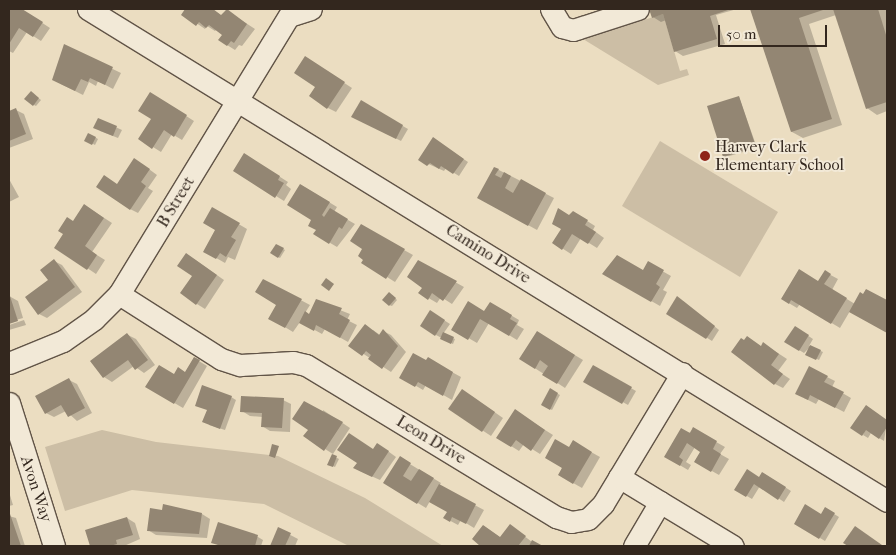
<!DOCTYPE html>
<style>
body{margin:0}
#map{position:relative;width:896px;height:555px;overflow:hidden;background:#ebddc1;font-family:"IM FELL French Canon",serif}
div>[style]{position:absolute}
.green>*{inset:0;background:#ccbea5}
.shadow>*{inset:0;background:#0003}
.building>*{inset:0;background:#938673}
.roads{filter:drop-shadow(1px 0 #615447) drop-shadow(-1px 0 #615447) drop-shadow(0 1px #615447) drop-shadow(0 -1px #615447)}
.minor>*{height:21px;margin:-10.5px;padding:0 10.5px;transform-origin:10.5px;border-radius:10.5px;background:#f2e9d7}
.dots>*{width:14px;height:14px;translate:-50% -50%;box-sizing:border-box;border:2px solid #f2e9d7;border-radius:50%}
span{translate:-50% -50%;white-space:nowrap;text-align:center;line-height:1.15;-webkit-text-stroke:4px #f2e9d7;paint-order:stroke}
.poi-label{font-size:16px;color:#33271e}
.left{translate:0 -50%;text-align:left}
.street-label{font-size:16px;color:#33271e}
.frame{position:absolute;inset:0;border:10px solid #33271e;pointer-events:none}
.scale{position:absolute;left:718px;top:25px;width:109px;height:22px;box-sizing:border-box;border:2px solid #33271e;border-top:0;padding-left:6px;font-size:15px;line-height:18px;white-space:nowrap;color:#33271e;-webkit-text-stroke:4px #f2e9d7;paint-order:stroke}
</style>
<div id="map">
<div class="green">
<i style="clip-path:polygon(663px 14px,680px 71px,687px 69px,689px 75px,658px 85px,583px 39px)"></i>
<i style="clip-path:polygon(660px 141px,778px 212px,740px 277px,622px 206px)"></i>
<i style="clip-path:polygon(102px 430px,156px 442px,278px 456px,365px 498px,443px 546px,349px 546px,264px 504px,132px 490px,65px 511px,45px 447px)"></i>
</div>
<div class="shadow">
<i style="clip-path:polygon(9px 9px,21px 9px,50px 28px,41px 41px,27px 32px,13px 53px,9px 51px)"></i>
<i style="clip-path:polygon(187px 9px,212px 9px,222px 16px,226px 10px,255px 29px,242px 46px,239px 45px,235px 50px,227px 45px,224px 34px,217px 29px,215px 31px,207px 26px,205px 29px,183px 14px)"></i>
<i style="clip-path:polygon(650px 9px,737px 9px,716px 15px,725px 44px,683px 56px,675px 51px,666px 20px,661px 22px,653px 17px)"></i>
<i style="clip-path:polygon(752px 9px,886px 9px,887px 111px,877px 115px,867px 108px,836px 15px,809px 24px,842px 125px,803px 138px,792px 132px)"></i>
<i style="clip-path:polygon(65px 46px,121px 73px,113px 89px,98px 81px,96px 86px,89px 82px,83px 95px,61px 84px)"></i>
<i style="clip-path:polygon(312px 62px,352px 88px,336px 112px,328px 108px,317px 86px)"></i>
<i style="clip-path:polygon(33px 94px,41px 100px,36px 106px,34px 105px)"></i>
<i style="clip-path:polygon(739px 97px,757px 148px,726px 157px,724px 156px)"></i>
<i style="clip-path:polygon(158px 98px,194px 121px,182px 140px,172px 134px,161px 152px,140px 139px,152px 119px)"></i>
<i style="clip-path:polygon(361px 102px,408px 129px,401px 141px,358px 119px)"></i>
<i style="clip-path:polygon(16px 110px,24px 114px,33px 139px,9px 148px,9px 112px)"></i>
<i style="clip-path:polygon(98px 119px,122px 130px,118px 138px,100px 131px)"></i>
<i style="clip-path:polygon(89px 134px,98px 139px,95px 145px,86px 140px)"></i>
<i style="clip-path:polygon(438px 142px,468px 162px,459px 176px,446px 168px,444px 171px,424px 162px)"></i>
<i style="clip-path:polygon(252px 159px,288px 182px,286px 185px,291px 189px,284px 201px,276px 196px)"></i>
<i style="clip-path:polygon(142px 164px,157px 175px,148px 188px,153px 191px,138px 213px,130px 209px,117px 185px)"></i>
<i style="clip-path:polygon(495px 168px,554px 198px,537px 230px,479px 198px)"></i>
<i style="clip-path:polygon(9px 179px,19px 197px,9px 202px)"></i>
<i style="clip-path:polygon(301px 185px,337px 207px,334px 212px,355px 224px,337px 247px,315px 234px,317px 230px)"></i>
<i style="clip-path:polygon(213px 209px,247px 229px,235px 260px,228px 257px,225px 263px,204px 251px,217px 229px)"></i>
<i style="clip-path:polygon(92px 210px,112px 223px,92px 252px,105px 260px,96px 274px,56px 247px,74px 222px)"></i>
<i style="clip-path:polygon(570px 216px,581px 217px,595px 226px,593px 230px,604px 238px,597px 248px,581px 238px,571px 254px,554px 243px)"></i>
<i style="clip-path:polygon(361px 226px,413px 255px,395px 282px,363px 262px)"></i>
<i style="clip-path:polygon(277px 245px,285px 250px,280px 258px,272px 253px)"></i>
<i style="clip-path:polygon(194px 259px,224px 280px,205px 309px,197px 304px)"></i>
<i style="clip-path:polygon(54px 261px,62px 265px,82px 292px,47px 318px,39px 314px)"></i>
<i style="clip-path:polygon(419px 262px,464px 287px,452px 304px,441px 297px,437px 303px,420px 293px,424px 287px)"></i>
<i style="clip-path:polygon(648px 263px,671px 276px,663px 290px,667px 292px,660px 306px,604px 274px,643px 271px)"></i>
<i style="clip-path:polygon(825px 272px,838px 279px,832px 290px,855px 304px,867px 290px,887px 302px,887px 332px,850px 311px,840px 328px,800px 304px,797px 308px,782px 299px,819px 283px)"></i>
<i style="clip-path:polygon(263px 280px,310px 305px,305px 313px,309px 315px,317px 301px,350px 314px,347px 320px,357px 325px,348px 342px,325px 329px,322px 334px,300px 322px,293px 332px,270px 318px,278px 304px)"></i>
<i style="clip-path:polygon(392px 295px,397px 300px,392px 306px,389px 305px)"></i>
<i style="clip-path:polygon(9px 296px,18px 301px,23px 318px,9px 322px)"></i>
<i style="clip-path:polygon(683px 301px,719px 330px,712px 341px,668px 313px)"></i>
<i style="clip-path:polygon(490px 303px,519px 320px,517px 325px,524px 329px,517px 340px,489px 323px,477px 343px,453px 329px,485px 313px)"></i>
<i style="clip-path:polygon(436px 315px,450px 324px,443px 334px,455px 339px,453px 344px,436px 335px)"></i>
<i style="clip-path:polygon(24px 320px,26px 325px,9px 330px,9px 325px)"></i>
<i style="clip-path:polygon(795px 327px,813px 339px,809px 346px,823px 352px,819px 360px,807px 354px,809px 348px,804px 353px,786px 342px)"></i>
<i style="clip-path:polygon(373px 330px,380px 335px,383px 331px,391px 335px,406px 352px,391px 372px,350px 345px)"></i>
<i style="clip-path:polygon(128px 335px,136px 339px,155px 365px,144px 373px,134px 366px,112px 382px,104px 377px,92px 361px)"></i>
<i style="clip-path:polygon(545px 337px,583px 360px,565px 388px,521px 359px)"></i>
<i style="clip-path:polygon(764px 344px,787px 359px,778px 371px,790px 379px,783px 388px,775px 384px,762px 347px)"></i>
<i style="clip-path:polygon(194px 358px,207px 366px,183px 408px,147px 387px,185px 373px)"></i>
<i style="clip-path:polygon(428px 359px,461px 377px,452px 400px,426px 385px,423px 390px,401px 377px)"></i>
<i style="clip-path:polygon(593px 366px,636px 391px,628px 405px,585px 381px)"></i>
<i style="clip-path:polygon(827px 377px,835px 381px,832px 387px,851px 398px,844px 412px,819px 399px,816px 404px,804px 398px)"></i>
<i style="clip-path:polygon(69px 380px,77px 384px,92px 413px,77px 421px,66px 411px,54px 417px,46px 413px)"></i>
<i style="clip-path:polygon(550px 390px,560px 395px,552px 410px,543px 405px)"></i>
<i style="clip-path:polygon(470px 395px,503px 418px,491px 436px,450px 409px)"></i>
<i style="clip-path:polygon(231px 397px,236px 400px,225px 430px,209px 425px,208px 410px)"></i>
<i style="clip-path:polygon(283px 400px,291px 404px,290px 432px,270px 431px,262px 426px,263px 417px,250px 416px,242px 411px)"></i>
<i style="clip-path:polygon(323px 410px,350px 428px,333px 454px,325px 449px)"></i>
<i style="clip-path:polygon(871px 410px,887px 421px,884px 441px,871px 433px,868px 438px,863px 435px)"></i>
<i style="clip-path:polygon(523px 416px,553px 435px,540px 454px,524px 444px,519px 451px,511px 446px)"></i>
<i style="clip-path:polygon(693px 429px,725px 447px,720px 454px,729px 459px,719px 475px,696px 462px,702px 451px,695px 447px,686px 462px,691px 465px,688px 470px,666px 457px)"></i>
<i style="clip-path:polygon(573px 442px,600px 457px,582px 488px,559px 475px)"></i>
<i style="clip-path:polygon(385px 449px,396px 457px,380px 480px,360px 471px,358px 463px,373px 450px)"></i>
<i style="clip-path:polygon(333px 456px,339px 459px,335px 467px,329px 464px)"></i>
<i style="clip-path:polygon(400px 458px,441px 483px,439px 486px,484px 510px,474px 528px,461px 520px,458px 525px,445px 518px,449px 511px,430px 501px,426px 508px,385px 483px)"></i>
<i style="clip-path:polygon(763px 473px,791px 491px,784px 502px,760px 486px,752px 499px,735px 489px,759px 478px)"></i>
<i style="clip-path:polygon(9px 492px,13px 505px,9px 506px)"></i>
<i style="clip-path:polygon(826px 509px,839px 517px,825px 541px,795px 523px,822px 515px)"></i>
<i style="clip-path:polygon(202px 514px,210px 519px,207px 538px,156px 535px,148px 530px)"></i>
<i style="clip-path:polygon(9px 516px,16px 518px,25px 546px,9px 546px)"></i>
<i style="clip-path:polygon(127px 518px,135px 523px,140px 539px,124px 546px,91px 546px,86px 531px)"></i>
<i style="clip-path:polygon(219px 523px,258px 537px,263px 540px,261px 546px,218px 545px,213px 542px)"></i>
<i style="clip-path:polygon(510px 525px,532px 542px,541px 546px,481px 546px,484px 526px,501px 538px)"></i>
<i style="clip-path:polygon(279px 529px,298px 539px,295px 546px,272px 546px)"></i>
</div>
<div class="building">
<i style="clip-path:polygon(9px 9px,22px 9px,43px 22px,33px 37px,19px 28px,9px 44px)"></i>
<i style="clip-path:polygon(185px 9px,213px 9px,221px 15px,227px 9px,247px 24px,234px 43px,231px 41px,227px 46px,218px 40px,222px 35px,209px 25px,206px 28px,199px 22px,196px 26px,181px 15px)"></i>
<i style="clip-path:polygon(649px 9px,731px 9px,710px 16px,717px 39px,674px 52px,663px 14px,652px 18px)"></i>
<i style="clip-path:polygon(750px 9px,826px 9px,799px 18px,832px 119px,791px 132px)"></i>
<i style="clip-path:polygon(833px 9px,878px 9px,887px 38px,887px 102px,866px 109px)"></i>
<i style="clip-path:polygon(64px 44px,113px 67px,105px 85px,90px 78px,88px 82px,81px 79px,75px 91px,52px 80px)"></i>
<i style="clip-path:polygon(305px 56px,345px 82px,327px 109px,309px 96px,315px 87px,294px 73px)"></i>
<i style="clip-path:polygon(31px 91px,39px 98px,33px 106px,24px 99px)"></i>
<i style="clip-path:polygon(150px 92px,187px 115px,174px 137px,164px 130px,152px 149px,138px 139px,151px 119px,138px 111px)"></i>
<i style="clip-path:polygon(739px 96px,756px 147px,723px 157px,707px 106px)"></i>
<i style="clip-path:polygon(361px 100px,403px 125px,396px 139px,351px 117px)"></i>
<i style="clip-path:polygon(16px 108px,26px 134px,9px 141px,9px 111px)"></i>
<i style="clip-path:polygon(98px 118px,117px 126px,113px 136px,93px 128px)"></i>
<i style="clip-path:polygon(88px 133px,96px 137px,92px 145px,84px 141px)"></i>
<i style="clip-path:polygon(433px 137px,464px 159px,453px 174px,441px 166px,439px 169px,430px 163px,427px 166px,418px 160px)"></i>
<i style="clip-path:polygon(244px 153px,280px 176px,278px 180px,284px 183px,275px 198px,233px 171px)"></i>
<i style="clip-path:polygon(134px 158px,150px 169px,141px 182px,146px 186px,130px 210px,96px 187px,104px 175px,117px 184px)"></i>
<i style="clip-path:polygon(494px 167px,499px 169px,495px 175px,501px 178px,504px 172px,511px 176px,505px 188px,513px 193px,521px 179px,546px 193px,528px 226px,477px 198px)"></i>
<i style="clip-path:polygon(300px 184px,330px 202px,322px 215px,324px 217px,330px 208px,348px 219px,342px 229px,339px 227px,329px 244px,313px 234px,316px 230px,308px 226px,311px 220px,287px 205px)"></i>
<i style="clip-path:polygon(84px 204px,104px 218px,85px 246px,97px 255px,87px 270px,54px 248px,63px 234px,58px 231px,67px 217px,73px 221px)"></i>
<i style="clip-path:polygon(212px 207px,240px 223px,231px 237px,236px 240px,226px 257px,220px 253px,216px 259px,203px 252px,215px 230px,203px 223px)"></i>
<i style="clip-path:polygon(558px 208px,569px 215px,573px 211px,588px 220px,585px 225px,596px 232px,588px 244px,572px 234px,562px 250px,552px 243px,561px 229px,552px 224px)"></i>
<i style="clip-path:polygon(361px 224px,405px 249px,386px 279px,361px 263px,363px 260px,358px 256px,362px 249px,350px 241px)"></i>
<i style="clip-path:polygon(276px 244px,284px 248px,278px 258px,270px 253px)"></i>
<i style="clip-path:polygon(186px 253px,217px 275px,196px 305px,180px 293px,192px 276px,177px 266px)"></i>
<i style="clip-path:polygon(617px 255px,643px 270px,648px 261px,664px 270px,656px 284px,660px 287px,651px 302px,602px 274px)"></i>
<i style="clip-path:polygon(54px 259px,75px 287px,38px 315px,25px 297px,48px 280px,40px 270px)"></i>
<i style="clip-path:polygon(418px 260px,457px 281px,443px 301px,432px 293px,428px 300px,418px 293px,422px 288px,407px 277px)"></i>
<i style="clip-path:polygon(799px 269px,818px 281px,825px 270px,831px 274px,824px 284px,847px 298px,831px 324px,791px 300px,789px 304px,781px 299px)"></i>
<i style="clip-path:polygon(326px 278px,334px 284px,329px 291px,321px 285px)"></i>
<i style="clip-path:polygon(263px 279px,302px 299px,285px 328px,268px 319px,276px 305px,255px 292px)"></i>
<i style="clip-path:polygon(866px 289px,887px 300px,887px 333px,849px 312px,860px 292px,863px 294px)"></i>
<i style="clip-path:polygon(389px 292px,396px 298px,389px 306px,382px 300px)"></i>
<i style="clip-path:polygon(9px 293px,18px 321px,9px 324px)"></i>
<i style="clip-path:polygon(677px 296px,715px 326px,706px 339px,666px 314px)"></i>
<i style="clip-path:polygon(316px 299px,342px 308px,339px 314px,350px 320px,340px 338px,316px 325px,314px 331px,299px 323px,305px 311px,309px 314px)"></i>
<i style="clip-path:polygon(468px 301px,484px 311px,490px 302px,512px 315px,510px 319px,517px 323px,509px 336px,480px 319px,468px 340px,451px 330px)"></i>
<i style="clip-path:polygon(430px 310px,445px 320px,435px 336px,420px 326px)"></i>
<i style="clip-path:polygon(365px 324px,379px 335px,383px 329px,398px 346px,382px 369px,368px 359px,371px 355px,366px 351px,362px 356px,348px 346px)"></i>
<i style="clip-path:polygon(795px 326px,809px 335px,799px 351px,784px 342px)"></i>
<i style="clip-path:polygon(537px 331px,575px 355px,557px 384px,542px 375px,548px 366px,540px 360px,535px 369px,519px 359px)"></i>
<i style="clip-path:polygon(443px 332px,454px 337px,451px 344px,440px 339px)"></i>
<i style="clip-path:polygon(127px 333px,148px 360px,135px 370px,128px 360px,103px 378px,90px 361px)"></i>
<i style="clip-path:polygon(747px 336px,761px 346px,763px 342px,779px 354px,771px 365px,783px 374px,774px 385px,731px 352px,741px 338px,744px 340px)"></i>
<i style="clip-path:polygon(810px 345px,821px 350px,816px 360px,805px 355px)"></i>
<i style="clip-path:polygon(413px 353px,426px 360px,428px 357px,453px 372px,443px 396px,418px 382px,415px 387px,399px 378px)"></i>
<i style="clip-path:polygon(194px 357px,200px 360px,174px 404px,145px 387px,159px 365px,174px 374px,178px 367px,185px 372px)"></i>
<i style="clip-path:polygon(593px 365px,632px 387px,622px 404px,583px 382px)"></i>
<i style="clip-path:polygon(809px 366px,828px 376px,824px 382px,844px 392px,835px 408px,810px 395px,808px 400px,795px 394px)"></i>
<i style="clip-path:polygon(69px 378px,85px 408px,68px 417px,61px 405px,45px 414px,35px 396px)"></i>
<i style="clip-path:polygon(202px 385px,232px 396px,220px 429px,202px 422px,207px 410px,195px 406px)"></i>
<i style="clip-path:polygon(550px 388px,558px 393px,550px 410px,541px 405px)"></i>
<i style="clip-path:polygon(462px 389px,495px 412px,482px 432px,448px 409px)"></i>
<i style="clip-path:polygon(241px 396px,284px 398px,282px 428px,261px 427px,262px 413px,240px 412px)"></i>
<i style="clip-path:polygon(304px 401px,343px 422px,324px 451px,303px 436px,308px 430px,292px 419px)"></i>
<i style="clip-path:polygon(866px 405px,887px 420px,887px 427px,879px 439px,866px 430px,862px 436px,850px 428px)"></i>
<i style="clip-path:polygon(515px 409px,545px 430px,531px 451px,516px 440px,511px 447px,496px 438px)"></i>
<i style="clip-path:polygon(693px 427px,717px 441px,713px 449px,721px 454px,711px 472px,694px 462px,700px 452px,687px 443px,679px 457px,683px 460px,680px 466px,664px 457px,681px 428px,690px 433px)"></i>
<i style="clip-path:polygon(349px 433px,373px 449px,377px 443px,389px 451px,372px 477px,353px 468px,357px 463px,337px 450px)"></i>
<i style="clip-path:polygon(555px 439px,569px 447px,573px 440px,592px 452px,573px 484px,558px 475px,562px 468px,545px 458px)"></i>
<i style="clip-path:polygon(272px 444px,279px 446px,275px 458px,269px 456px)"></i>
<i style="clip-path:polygon(332px 454px,337px 456px,333px 467px,327px 465px)"></i>
<i style="clip-path:polygon(400px 456px,411px 463px,403px 476px,411px 481px,419px 469px,434px 478px,417px 504px,383px 483px)"></i>
<i style="clip-path:polygon(747px 469px,759px 477px,762px 472px,786px 487px,778px 500px,754px 484px,746px 497px,734px 490px)"></i>
<i style="clip-path:polygon(439px 484px,476px 504px,466px 524px,452px 517px,450px 522px,443px 518px,447px 512px,429px 502px)"></i>
<i style="clip-path:polygon(163px 504px,202px 513px,199px 534px,147px 531px,150px 508px,162px 510px)"></i>
<i style="clip-path:polygon(805px 504px,821px 514px,825px 507px,835px 513px,819px 539px,794px 524px)"></i>
<i style="clip-path:polygon(10px 514px,21px 546px,9px 546px)"></i>
<i style="clip-path:polygon(127px 517px,133px 535px,116px 540px,117px 544px,110px 546px,90px 546px,85px 530px)"></i>
<i style="clip-path:polygon(218px 522px,258px 535px,255px 546px,222px 546px,211px 543px)"></i>
<i style="clip-path:polygon(510px 524px,526px 536px,518px 546px,480px 546px,472px 539px,483px 525px,500px 537px)"></i>
<i style="clip-path:polygon(855px 526px,882px 545px,881px 546px,848px 546px,843px 543px)"></i>
<i style="clip-path:polygon(278px 527px,291px 533px,285px 546px,270px 546px)"></i>
<i style="clip-path:polygon(532px 540px,543px 546px,529px 546px)"></i>
</div>
<div class="roads">
<div class="minor">
<i style="left:88px;top:9px;width:938px;rotate:31.62deg"></i>
<i style="left:551px;top:9px;width:21px;rotate:59deg"></i>
<i style="left:562px;top:27px;width:11px;rotate:15deg"></i>
<i style="left:573px;top:30px;width:68px;rotate:-17.9deg"></i>
<i style="left:119px;top:294px;width:121px;rotate:32.5deg"></i>
<i style="left:221px;top:359px;width:20px;rotate:18deg"></i>
<i style="left:240px;top:365px;width:53px;rotate:-3.2deg"></i>
<i style="left:293px;top:362px;width:13px;rotate:13deg"></i>
<i style="left:306px;top:365px;width:293px;rotate:31.3deg"></i>
<i style="left:556px;top:517px;width:16px;rotate:18deg"></i>
<i style="left:571px;top:522px;width:17px;rotate:-10deg"></i>
<i style="left:588px;top:519px;width:21px;rotate:-45deg"></i>
<i style="left:603px;top:504px;width:153px;rotate:-58.9deg"></i>
<i style="left:9px;top:363px;width:58px;rotate:-22.2deg"></i>
<i style="left:63px;top:341px;width:38px;rotate:-35deg"></i>
<i style="left:94px;top:319px;width:35px;rotate:-45deg"></i>
<i style="left:119px;top:294px;width:326px;rotate:-58.6deg"></i>
<i style="left:289px;top:16px;width:23px;rotate:-18deg"></i>
<i style="left:9px;top:403px;width:150px;rotate:72.5deg"></i>
<i style="left:619px;top:477px;width:48px;rotate:31.4deg"></i>
<i style="left:634px;top:546px;width:51px;rotate:-59.4deg"></i>
<i style="left:660px;top:502px;width:85px;rotate:31.1deg"></i>
</div>
</div>
<div class="dots">
<i style="left:705px;top:156px;background:#8f2418"></i>
</div>
<div class="poi-label">
<span class="left" style="left:715px;top:156px">Harvey Clark<br>Elementary School</span>
</div>
<div class="street-label">
<span style="left:176px;top:202px;rotate:-59deg">B Street</span>
<span style="left:488px;top:254px;rotate:32deg">Camino Drive</span>
<span style="left:431px;top:440px;rotate:31deg">Leon Drive</span>
<span style="left:36px;top:489px;rotate:72deg">Avon Way</span>
</div>
<div class="frame"></div>
<div class="scale">50 m</div>
</div>
